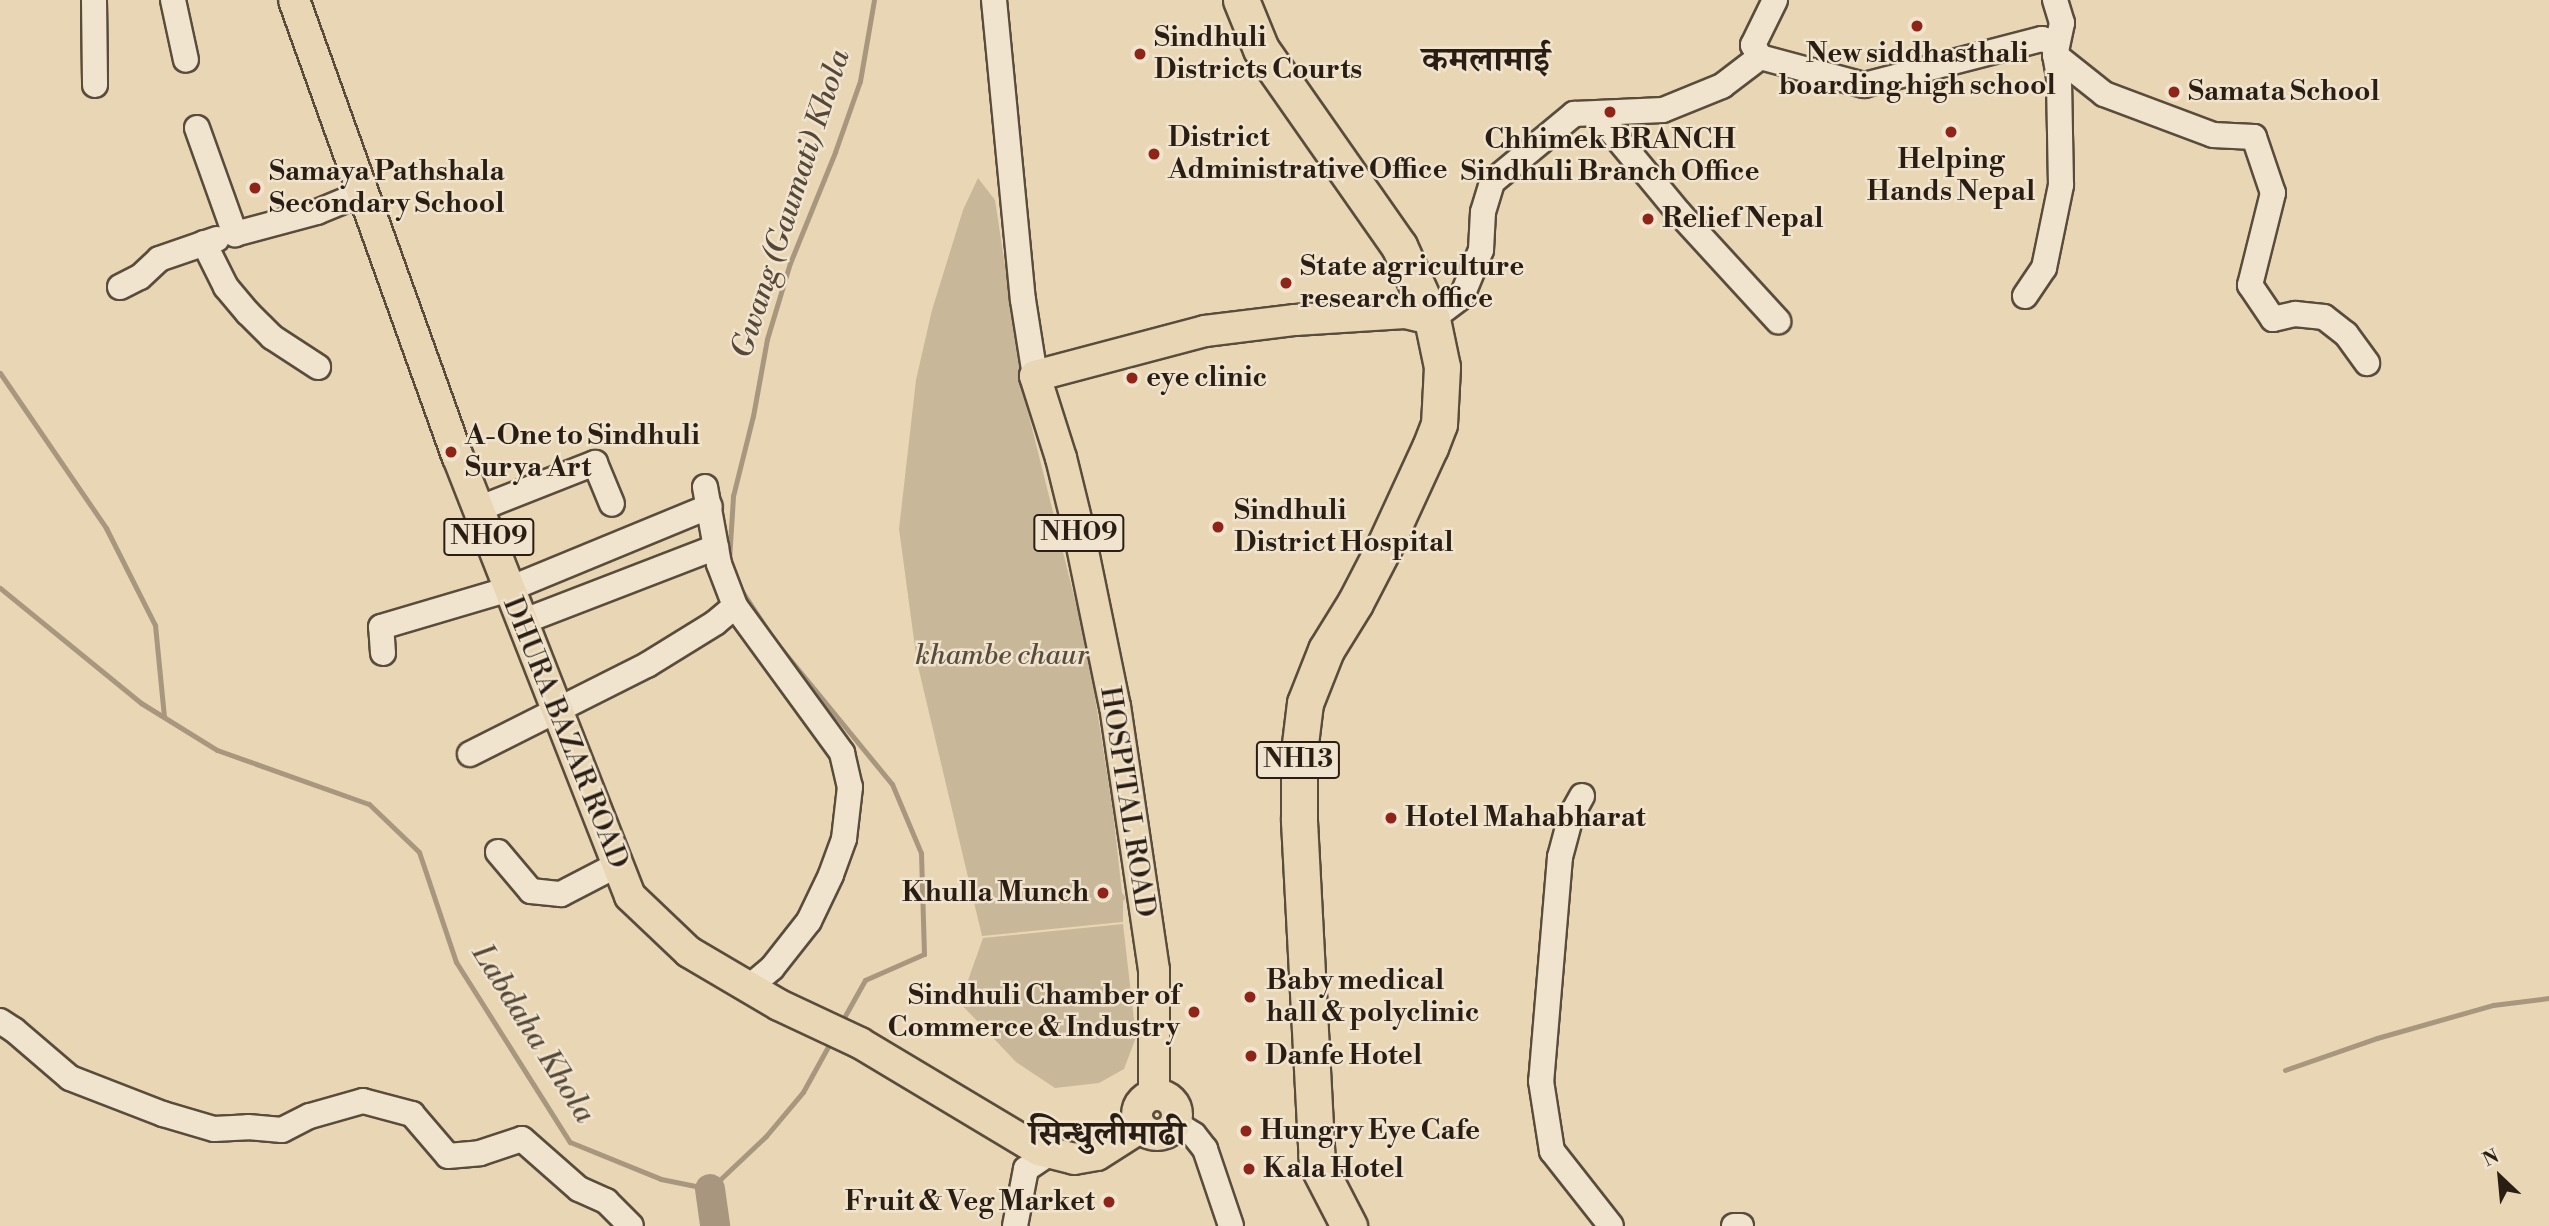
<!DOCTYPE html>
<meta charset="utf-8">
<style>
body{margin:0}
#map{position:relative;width:2549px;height:1226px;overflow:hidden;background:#e9d6b4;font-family:"Libre Bodoni","Noto Serif Devanagari",serif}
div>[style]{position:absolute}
.green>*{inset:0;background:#c9b799}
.stream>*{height:5px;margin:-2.5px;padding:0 2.5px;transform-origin:2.5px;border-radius:2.5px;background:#a8977e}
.river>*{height:30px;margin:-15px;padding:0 15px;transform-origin:15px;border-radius:15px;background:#a8977e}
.roads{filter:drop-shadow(2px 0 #5a4c3c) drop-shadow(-2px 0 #5a4c3c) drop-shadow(0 2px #5a4c3c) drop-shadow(0 -2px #5a4c3c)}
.minor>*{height:24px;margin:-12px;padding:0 12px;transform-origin:12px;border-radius:12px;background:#f1e4ce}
.major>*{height:30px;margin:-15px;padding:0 15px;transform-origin:15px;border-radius:15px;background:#e9d6b4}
.major>.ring{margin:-15px;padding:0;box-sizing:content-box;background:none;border:30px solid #e9d6b4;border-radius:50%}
.highway>*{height:35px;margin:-17.5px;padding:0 17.5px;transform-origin:17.5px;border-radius:17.5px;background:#e9d6b4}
.dots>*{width:19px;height:19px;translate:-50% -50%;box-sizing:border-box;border:4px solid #f1e4ce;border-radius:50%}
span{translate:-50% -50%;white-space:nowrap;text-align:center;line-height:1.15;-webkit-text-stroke:5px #f1e4ce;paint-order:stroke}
.shield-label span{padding:2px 5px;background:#f1e4ce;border:2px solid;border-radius:5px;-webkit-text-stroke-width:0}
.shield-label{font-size:26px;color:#2a1e14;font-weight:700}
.poi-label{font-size:28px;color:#2a1e14;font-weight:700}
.left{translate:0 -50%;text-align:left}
.right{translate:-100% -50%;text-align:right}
.park-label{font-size:28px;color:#5a4c3c;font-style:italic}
.street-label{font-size:28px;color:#2a1e14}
.water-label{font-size:30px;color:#564839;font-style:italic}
.district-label{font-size:35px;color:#2a1e14;font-weight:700}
.north{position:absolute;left:2465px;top:1142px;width:70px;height:70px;-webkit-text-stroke:5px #f1e4ce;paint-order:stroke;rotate:334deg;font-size:19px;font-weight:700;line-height:28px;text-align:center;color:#2a1e14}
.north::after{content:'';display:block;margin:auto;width:24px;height:32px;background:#2a1e14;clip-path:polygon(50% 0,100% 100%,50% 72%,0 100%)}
</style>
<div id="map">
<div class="green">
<i style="clip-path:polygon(978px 178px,995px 200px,1026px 404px,1088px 652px,1113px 812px,1122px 893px,1126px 898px,1123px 901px,1123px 922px,982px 936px,917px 662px,899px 529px,916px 380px,932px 310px,963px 210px)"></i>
<i style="clip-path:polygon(1123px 924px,1136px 1037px,1124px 1069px,1099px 1083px,1055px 1088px,1016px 1062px,960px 1003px,983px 938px)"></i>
</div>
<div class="stream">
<i style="left:0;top:373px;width:188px;rotate:55.6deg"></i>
<i style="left:106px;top:528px;width:109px;rotate:63.2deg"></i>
<i style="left:155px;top:625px;width:92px;rotate:84.4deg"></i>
<i style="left:729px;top:560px;width:64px;rotate:-86.4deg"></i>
<i style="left:733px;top:496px;width:82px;rotate:-76deg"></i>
<i style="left:753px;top:416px;width:78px;rotate:-79.7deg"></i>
<i style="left:767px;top:339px;width:79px;rotate:-73.2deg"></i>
<i style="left:790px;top:263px;width:120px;rotate:-67.9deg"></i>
<i style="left:835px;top:152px;width:75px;rotate:-70.6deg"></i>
<i style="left:860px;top:81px;width:82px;rotate:-80.2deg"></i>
<i style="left:0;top:588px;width:182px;rotate:39.2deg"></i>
<i style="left:141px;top:703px;width:89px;rotate:31.7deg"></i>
<i style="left:217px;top:750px;width:161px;rotate:19.6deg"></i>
<i style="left:369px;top:804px;width:69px;rotate:43.8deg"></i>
<i style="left:419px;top:852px;width:116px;rotate:71.4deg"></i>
<i style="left:456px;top:962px;width:213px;rotate:57.7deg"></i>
<i style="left:570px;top:1142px;width:98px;rotate:22.1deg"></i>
<i style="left:661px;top:1179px;width:50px;rotate:11.5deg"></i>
<i style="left:710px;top:1189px;width:77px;rotate:-43.4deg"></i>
<i style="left:766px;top:1136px;width:57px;rotate:-49.9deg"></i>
<i style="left:803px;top:1092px;width:58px;rotate:-61.2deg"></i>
<i style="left:741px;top:590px;width:60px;rotate:56.6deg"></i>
<i style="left:774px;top:640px;width:186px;rotate:50.7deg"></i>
<i style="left:892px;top:784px;width:75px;rotate:67.2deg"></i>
<i style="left:921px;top:853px;width:101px;rotate:88.3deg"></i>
<i style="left:924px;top:954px;width:64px;rotate:156.2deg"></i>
<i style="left:865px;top:980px;width:49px;rotate:119.2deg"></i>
<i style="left:2285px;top:1070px;width:97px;rotate:-19.2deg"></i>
<i style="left:2377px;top:1038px;width:121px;rotate:-15.9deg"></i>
<i style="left:2493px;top:1005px;width:56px;rotate:-7.1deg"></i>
</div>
<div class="river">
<i style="left:710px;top:1189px;width:37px;rotate:82deg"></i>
</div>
<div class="roads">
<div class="minor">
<i style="left:94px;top:0;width:85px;rotate:89.3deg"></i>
<i style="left:173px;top:0;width:61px;rotate:77.8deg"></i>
<i style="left:994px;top:0;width:301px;rotate:84.5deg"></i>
<i style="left:1023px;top:300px;width:77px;rotate:81deg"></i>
<i style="left:2055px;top:0;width:24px;rotate:73deg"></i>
<i style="left:2062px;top:23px;width:33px;rotate:102deg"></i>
<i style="left:2055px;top:55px;width:63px;rotate:38.5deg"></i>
<i style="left:2104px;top:94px;width:116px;rotate:20.6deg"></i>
<i style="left:2213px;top:135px;width:41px;rotate:2.8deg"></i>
<i style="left:2254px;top:137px;width:59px;rotate:71.3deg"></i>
<i style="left:2273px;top:193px;width:95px;rotate:104deg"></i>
<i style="left:2250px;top:285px;width:41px;rotate:55.9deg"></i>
<i style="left:2273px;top:319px;width:23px;rotate:-13deg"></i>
<i style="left:2295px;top:314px;width:29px;rotate:6deg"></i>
<i style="left:2324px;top:317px;width:28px;rotate:38deg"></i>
<i style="left:2346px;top:334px;width:36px;rotate:54deg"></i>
<i style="left:1760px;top:57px;width:14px;rotate:-120deg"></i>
<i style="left:1753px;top:45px;width:50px;rotate:-63.9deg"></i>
<i style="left:1598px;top:115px;width:127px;rotate:50.4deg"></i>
<i style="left:1679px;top:213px;width:147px;rotate:47.5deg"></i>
<i style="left:197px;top:128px;width:113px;rotate:70.3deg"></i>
<i style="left:235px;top:234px;width:85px;rotate:-15deg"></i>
<i style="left:317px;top:212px;width:50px;rotate:-22.4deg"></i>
<i style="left:204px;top:243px;width:49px;rotate:63.4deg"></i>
<i style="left:226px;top:287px;width:34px;rotate:50deg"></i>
<i style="left:248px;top:313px;width:34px;rotate:45deg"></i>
<i style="left:272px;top:337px;width:55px;rotate:33.1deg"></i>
<i style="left:120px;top:287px;width:22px;rotate:-27deg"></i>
<i style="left:140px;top:277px;width:26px;rotate:-43deg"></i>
<i style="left:159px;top:259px;width:61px;rotate:-19deg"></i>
<i style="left:2025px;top:296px;width:34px;rotate:-56deg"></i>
<i style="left:2044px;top:268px;width:85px;rotate:-78.4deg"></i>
<i style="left:2061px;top:185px;width:108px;rotate:-91.1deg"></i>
<i style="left:2059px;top:77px;width:22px;rotate:-100deg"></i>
<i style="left:1432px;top:319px;width:38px;rotate:-37deg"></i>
<i style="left:1462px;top:296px;width:50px;rotate:-67.6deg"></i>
<i style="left:1481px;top:250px;width:38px;rotate:-87deg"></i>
<i style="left:1483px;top:212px;width:31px;rotate:-73deg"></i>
<i style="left:1492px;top:182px;width:107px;rotate:-39.7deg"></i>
<i style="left:1574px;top:114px;width:89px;rotate:-2.6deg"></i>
<i style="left:1663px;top:110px;width:64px;rotate:-22.1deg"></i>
<i style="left:1722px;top:86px;width:48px;rotate:-37.3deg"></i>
<i style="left:1760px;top:57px;width:108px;rotate:15.1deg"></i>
<i style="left:1864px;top:85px;width:184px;rotate:-14.5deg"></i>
<i style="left:2042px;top:39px;width:16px;rotate:18deg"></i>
<i style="left:705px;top:487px;width:78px;rotate:79.7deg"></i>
<i style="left:719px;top:564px;width:45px;rotate:69.1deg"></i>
<i style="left:735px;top:606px;width:182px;rotate:53.9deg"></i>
<i style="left:842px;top:753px;width:35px;rotate:77deg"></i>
<i style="left:850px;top:787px;width:52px;rotate:96.6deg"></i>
<i style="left:844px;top:839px;width:38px;rotate:110deg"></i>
<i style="left:831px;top:875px;width:51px;rotate:115.6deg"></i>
<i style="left:809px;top:921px;width:60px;rotate:128.2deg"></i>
<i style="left:772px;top:968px;width:30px;rotate:140deg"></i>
<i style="left:478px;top:509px;width:126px;rotate:-21.5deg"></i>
<i style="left:595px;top:463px;width:44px;rotate:67.5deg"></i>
<i style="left:522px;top:622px;width:208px;rotate:-21.1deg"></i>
<i style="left:383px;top:653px;width:26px;rotate:-94deg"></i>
<i style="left:381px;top:627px;width:134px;rotate:-16.5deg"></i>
<i style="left:509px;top:589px;width:217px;rotate:-22.4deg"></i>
<i style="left:470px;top:754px;width:198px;rotate:-26.7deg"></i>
<i style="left:647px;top:665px;width:80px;rotate:-31.7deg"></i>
<i style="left:715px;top:623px;width:26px;rotate:-40deg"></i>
<i style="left:1582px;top:796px;width:23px;rotate:119deg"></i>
<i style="left:1571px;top:816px;width:42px;rotate:105deg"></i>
<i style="left:1560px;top:857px;width:225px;rotate:94.8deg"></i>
<i style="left:1541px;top:1081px;width:71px;rotate:81.1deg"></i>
<i style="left:1552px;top:1151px;width:95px;rotate:51.8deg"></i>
<i style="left:498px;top:852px;width:51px;rotate:49.8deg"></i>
<i style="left:531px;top:891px;width:30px;rotate:6deg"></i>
<i style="left:561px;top:894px;width:63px;rotate:-27.4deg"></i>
<i style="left:0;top:1021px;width:17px;rotate:33deg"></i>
<i style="left:14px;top:1030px;width:74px;rotate:40.6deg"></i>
<i style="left:70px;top:1078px;width:100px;rotate:21.2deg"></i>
<i style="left:163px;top:1114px;width:53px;rotate:16.4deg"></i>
<i style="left:214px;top:1129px;width:34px;rotate:-3deg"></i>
<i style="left:248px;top:1127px;width:34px;rotate:5deg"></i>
<i style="left:282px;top:1130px;width:31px;rotate:-27deg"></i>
<i style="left:310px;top:1116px;width:55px;rotate:-15.8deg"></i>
<i style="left:363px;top:1101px;width:51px;rotate:14.9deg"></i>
<i style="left:412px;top:1114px;width:55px;rotate:49.4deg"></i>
<i style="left:448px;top:1156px;width:32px;rotate:-5deg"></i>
<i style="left:480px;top:1153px;width:44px;rotate:-18.4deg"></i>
<i style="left:522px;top:1139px;width:76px;rotate:41.3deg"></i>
<i style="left:579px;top:1189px;width:30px;rotate:24deg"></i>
<i style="left:606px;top:1201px;width:35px;rotate:45deg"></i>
<i style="left:1175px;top:1123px;width:22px;rotate:32deg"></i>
<i style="left:1194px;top:1135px;width:18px;rotate:52deg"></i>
<i style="left:1205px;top:1149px;width:81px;rotate:71.3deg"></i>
<i style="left:1015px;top:1226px;width:58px;rotate:-79.1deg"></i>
<i style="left:1026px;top:1169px;width:29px;rotate:-34deg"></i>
<i style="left:1734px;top:1226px;width:7px"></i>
</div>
<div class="major">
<i style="left:294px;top:0;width:486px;rotate:70.3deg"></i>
<i style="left:458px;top:457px;width:471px;rotate:68.6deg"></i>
<i style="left:630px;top:896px;width:81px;rotate:43.5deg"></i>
<i style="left:689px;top:952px;width:104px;rotate:30.5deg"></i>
<i style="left:779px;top:1005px;width:89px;rotate:25.1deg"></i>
<i style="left:860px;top:1043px;width:209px;rotate:30.9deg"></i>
<i style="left:1039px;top:1150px;width:36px;rotate:14deg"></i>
<i style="left:1074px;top:1159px;width:23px;rotate:-10deg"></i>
<i style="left:1097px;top:1155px;width:52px;rotate:-32.5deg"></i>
<i class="ring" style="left:1137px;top:1095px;width:10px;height:10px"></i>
<i style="left:1154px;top:1095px;width:125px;rotate:-90deg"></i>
<i style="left:1154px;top:970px;width:266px;rotate:-98.4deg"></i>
<i style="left:1115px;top:707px;width:184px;rotate:-101.6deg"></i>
<i style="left:1078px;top:527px;width:71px;rotate:-103.8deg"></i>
<i style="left:1061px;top:458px;width:86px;rotate:-107.6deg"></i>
<i style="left:1035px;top:376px;width:176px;rotate:-14.8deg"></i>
<i style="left:1205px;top:331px;width:91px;rotate:-7deg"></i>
<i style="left:1295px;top:320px;width:110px;rotate:-3.6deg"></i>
<i style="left:1405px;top:313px;width:28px;rotate:13deg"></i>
</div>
<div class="highway">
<i style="left:1241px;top:0;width:53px;rotate:67.8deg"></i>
<i style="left:1261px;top:49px;width:241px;rotate:55deg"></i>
<i style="left:1399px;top:246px;width:80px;rotate:65.7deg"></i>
<i style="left:1432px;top:319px;width:49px;rotate:78.2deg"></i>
<i style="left:1442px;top:367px;width:57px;rotate:93deg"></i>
<i style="left:1439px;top:424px;width:25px;rotate:111deg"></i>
<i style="left:1430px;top:447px;width:110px;rotate:114.7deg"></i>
<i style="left:1384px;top:547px;width:63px;rotate:117.4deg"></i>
<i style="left:1355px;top:603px;width:55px;rotate:121.7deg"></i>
<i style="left:1326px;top:650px;width:57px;rotate:111.6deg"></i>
<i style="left:1305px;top:703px;width:49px;rotate:97deg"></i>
<i style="left:1299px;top:752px;width:69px;rotate:90deg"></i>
<i style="left:1299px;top:821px;width:343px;rotate:87deg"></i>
<i style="left:1317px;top:1164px;width:70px;rotate:62.7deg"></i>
</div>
</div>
<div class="dots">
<i style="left:1917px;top:26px;background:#8f2418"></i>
<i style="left:1140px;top:54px;background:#8f2418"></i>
<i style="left:2174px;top:92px;background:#8f2418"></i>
<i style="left:1610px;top:112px;background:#8f2418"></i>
<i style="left:1951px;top:132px;background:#8f2418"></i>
<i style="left:1154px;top:154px;background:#8f2418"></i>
<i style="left:255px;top:188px;background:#8f2418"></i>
<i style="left:1648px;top:219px;background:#8f2418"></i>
<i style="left:1286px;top:283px;background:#8f2418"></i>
<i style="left:1132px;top:378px;background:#8f2418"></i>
<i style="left:451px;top:452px;background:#8f2418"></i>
<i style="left:1218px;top:527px;background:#8f2418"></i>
<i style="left:1391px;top:818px;background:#8f2418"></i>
<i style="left:1103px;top:893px;background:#8f2418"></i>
<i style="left:1250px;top:997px;background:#8f2418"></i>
<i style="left:1194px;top:1012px;background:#8f2418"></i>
<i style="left:1251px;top:1056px;background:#8f2418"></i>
<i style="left:1246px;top:1131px;background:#8f2418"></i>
<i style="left:1249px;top:1169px;background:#8f2418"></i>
<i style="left:1109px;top:1202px;background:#8f2418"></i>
</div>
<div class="shield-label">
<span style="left:1079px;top:533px">NH09</span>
<span style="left:489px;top:537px">NH09</span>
<span style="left:1298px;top:760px">NH13</span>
</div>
<div class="poi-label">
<span class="left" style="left:1154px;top:54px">Sindhuli<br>Districts Courts</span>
<span style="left:1917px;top:70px">New siddhasthali<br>boarding high school</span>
<span class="left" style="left:2188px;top:92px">Samata School</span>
<span class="left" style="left:1168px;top:154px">District<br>Administrative Office</span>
<span style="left:1610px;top:156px">Chhimek BRANCH<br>Sindhuli Branch Office</span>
<span style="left:1951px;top:176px">Helping<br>Hands Nepal</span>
<span class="left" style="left:269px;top:188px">Samaya Pathshala<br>Secondary School</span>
<span class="left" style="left:1662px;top:219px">Relief Nepal</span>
<span class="left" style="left:1300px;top:283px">State agriculture<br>research office</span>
<span class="left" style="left:1146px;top:378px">eye clinic</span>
<span class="left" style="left:465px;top:452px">A-One to Sindhuli<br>Surya Art</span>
<span class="left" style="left:1234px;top:527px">Sindhuli<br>District Hospital</span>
<span class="left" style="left:1405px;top:818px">Hotel Mahabharat</span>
<span class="right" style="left:1089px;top:893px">Khulla Munch</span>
<span class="left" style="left:1266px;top:997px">Baby medical<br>hall &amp; polyclinic</span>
<span class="right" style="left:1180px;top:1012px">Sindhuli Chamber of<br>Commerce &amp; Industry</span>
<span class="left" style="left:1265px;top:1056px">Danfe Hotel</span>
<span class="left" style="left:1260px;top:1131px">Hungry Eye Cafe</span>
<span class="left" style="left:1263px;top:1169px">Kala Hotel</span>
<span class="right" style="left:1095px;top:1202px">Fruit &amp; Veg Market</span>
</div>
<div class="park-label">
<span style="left:1002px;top:656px">khambe chaur</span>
</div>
<div class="street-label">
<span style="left:565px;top:733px;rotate:68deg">DHURA BAZAR ROAD</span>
<span style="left:1127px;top:802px;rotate:81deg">HOSPITAL ROAD</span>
</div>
<div class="water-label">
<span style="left:791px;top:204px;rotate:-72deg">Gwang (Gaumati) Khola</span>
<span style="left:533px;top:1034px;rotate:58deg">Labdaha Khola</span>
</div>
<div class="district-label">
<span style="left:1486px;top:61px">कमलामाई</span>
<span style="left:1107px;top:1135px">सिन्धुलीमाढी</span>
</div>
<div class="north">N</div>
</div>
